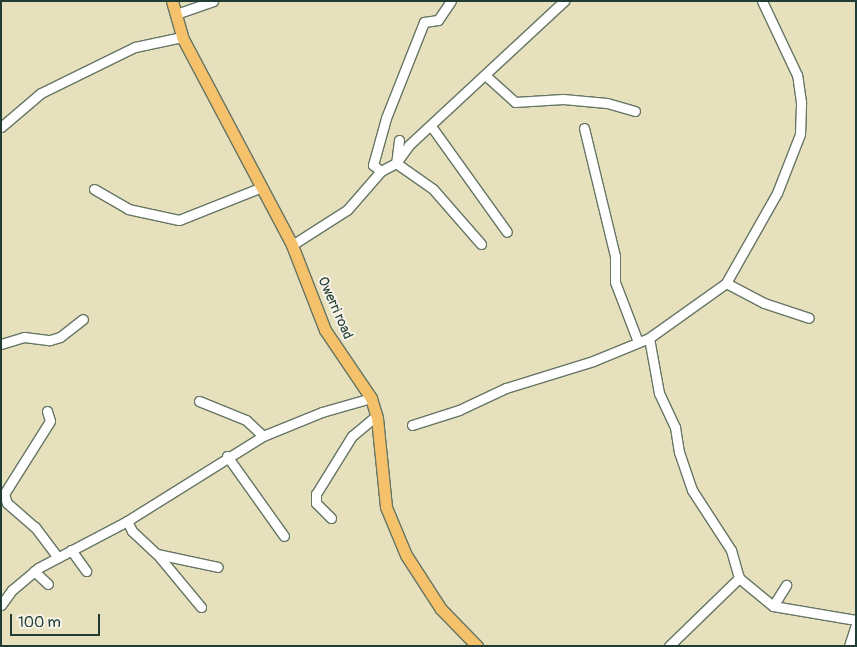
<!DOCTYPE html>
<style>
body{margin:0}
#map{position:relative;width:857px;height:647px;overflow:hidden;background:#e7e0bd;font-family:Pangolin,sans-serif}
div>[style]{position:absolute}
.roads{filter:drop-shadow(1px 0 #657664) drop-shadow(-1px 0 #657664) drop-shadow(0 1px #657664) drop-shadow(0 -1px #657664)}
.minor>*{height:9px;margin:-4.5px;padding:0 4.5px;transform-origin:4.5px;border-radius:4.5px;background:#fff}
.major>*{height:11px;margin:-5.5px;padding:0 5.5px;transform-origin:5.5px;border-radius:5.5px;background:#f5c16b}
span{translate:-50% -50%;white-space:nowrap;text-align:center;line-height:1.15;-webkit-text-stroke:4px #f7f3e8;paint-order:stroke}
.street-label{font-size:14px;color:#1f3d34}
.frame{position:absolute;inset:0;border:2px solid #1f3d34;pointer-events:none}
.scale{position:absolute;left:10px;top:614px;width:90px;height:22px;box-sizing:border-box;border:2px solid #1f3d34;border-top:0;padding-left:6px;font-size:15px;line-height:18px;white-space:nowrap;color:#1f3d34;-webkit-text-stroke:4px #f7f3e8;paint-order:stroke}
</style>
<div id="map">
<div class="roads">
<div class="minor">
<i style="left:176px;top:14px;width:39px;rotate:-19deg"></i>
<i style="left:485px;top:75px;width:40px;rotate:42deg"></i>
<i style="left:515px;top:102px;width:48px;rotate:-3.6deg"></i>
<i style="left:563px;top:99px;width:44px;rotate:5.2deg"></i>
<i style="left:607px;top:103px;width:29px;rotate:16deg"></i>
<i style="left:431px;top:126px;width:130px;rotate:54.4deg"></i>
<i style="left:1px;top:127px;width:52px;rotate:-40.4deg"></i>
<i style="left:41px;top:93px;width:105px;rotate:-26.1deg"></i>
<i style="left:135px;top:47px;width:48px;rotate:-12deg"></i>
<i style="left:584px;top:128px;width:132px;rotate:76.4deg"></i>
<i style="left:615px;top:256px;width:26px;rotate:90deg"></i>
<i style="left:615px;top:282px;width:64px;rotate:69deg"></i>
<i style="left:399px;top:140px;width:23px;rotate:97deg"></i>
<i style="left:396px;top:163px;width:45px;rotate:35.1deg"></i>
<i style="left:433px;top:189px;width:73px;rotate:48.9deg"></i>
<i style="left:381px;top:171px;width:10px;rotate:-143deg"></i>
<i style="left:373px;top:165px;width:49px;rotate:-74.5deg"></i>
<i style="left:386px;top:118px;width:103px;rotate:-68.4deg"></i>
<i style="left:424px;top:22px;width:14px;rotate:-8deg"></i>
<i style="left:438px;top:20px;width:23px;rotate:-56deg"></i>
<i style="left:94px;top:189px;width:39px;rotate:30deg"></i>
<i style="left:128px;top:209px;width:52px;rotate:12.2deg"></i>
<i style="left:179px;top:220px;width:89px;rotate:-21.7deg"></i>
<i style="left:292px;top:245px;width:65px;rotate:-32.5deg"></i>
<i style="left:347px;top:210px;width:52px;rotate:-48.9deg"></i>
<i style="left:381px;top:171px;width:17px;rotate:-28deg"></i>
<i style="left:396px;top:163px;width:22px;rotate:-54deg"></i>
<i style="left:409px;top:145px;width:212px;rotate:-42.9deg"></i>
<i style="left:726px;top:283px;width:43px;rotate:27.8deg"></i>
<i style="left:764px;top:303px;width:47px;rotate:18.4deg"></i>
<i style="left:649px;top:338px;width:56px;rotate:79.7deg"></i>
<i style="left:659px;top:393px;width:38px;rotate:65deg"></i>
<i style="left:675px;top:427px;width:25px;rotate:81deg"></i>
<i style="left:679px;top:452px;width:40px;rotate:71.1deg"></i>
<i style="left:692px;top:490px;width:72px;rotate:57deg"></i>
<i style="left:731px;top:550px;width:29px;rotate:74deg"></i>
<i style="left:739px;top:578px;width:44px;rotate:39.5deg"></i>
<i style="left:773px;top:606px;width:84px;rotate:9.6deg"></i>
<i style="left:1px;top:344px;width:24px;rotate:-17deg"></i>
<i style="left:24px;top:337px;width:26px;rotate:7deg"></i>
<i style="left:50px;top:340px;width:10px;rotate:-17deg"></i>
<i style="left:60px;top:337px;width:29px;rotate:-38deg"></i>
<i style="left:199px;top:401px;width:51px;rotate:22deg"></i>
<i style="left:246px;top:420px;width:23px;rotate:43deg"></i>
<i style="left:47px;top:411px;width:10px;rotate:73deg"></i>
<i style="left:50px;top:421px;width:86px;rotate:122.2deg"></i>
<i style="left:4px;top:494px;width:9px;rotate:72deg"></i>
<i style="left:7px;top:503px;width:37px;rotate:41deg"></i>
<i style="left:35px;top:527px;width:38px;rotate:53deg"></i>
<i style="left:412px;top:425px;width:49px;rotate:-17.7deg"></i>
<i style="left:459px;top:410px;width:52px;rotate:-25.1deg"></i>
<i style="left:506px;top:388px;width:91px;rotate:-17.2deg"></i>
<i style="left:593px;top:361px;width:61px;rotate:-22.3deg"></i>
<i style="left:649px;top:338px;width:95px;rotate:-35.5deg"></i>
<i style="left:726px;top:283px;width:103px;rotate:-60.5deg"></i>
<i style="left:777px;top:193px;width:63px;rotate:-68.7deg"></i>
<i style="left:800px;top:134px;width:32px;rotate:-88deg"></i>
<i style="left:801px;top:102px;width:27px;rotate:-98deg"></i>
<i style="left:797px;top:75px;width:82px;rotate:-115.3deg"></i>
<i style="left:227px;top:456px;width:98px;rotate:54.5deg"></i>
<i style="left:331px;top:518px;width:21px;rotate:-135deg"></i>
<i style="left:316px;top:503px;width:9px;rotate:-90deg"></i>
<i style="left:316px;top:494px;width:68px;rotate:-58.2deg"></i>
<i style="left:352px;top:436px;width:31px;rotate:-40deg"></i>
<i style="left:127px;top:521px;width:11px;rotate:63deg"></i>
<i style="left:132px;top:531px;width:34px;rotate:43deg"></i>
<i style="left:157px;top:554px;width:69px;rotate:50.3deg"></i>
<i style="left:71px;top:550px;width:26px;rotate:54deg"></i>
<i style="left:157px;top:554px;width:62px;rotate:12deg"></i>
<i style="left:34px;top:571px;width:19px;rotate:43deg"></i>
<i style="left:1px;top:605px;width:19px;rotate:-54deg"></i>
<i style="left:12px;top:590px;width:34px;rotate:-40deg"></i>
<i style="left:38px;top:568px;width:101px;rotate:-27.8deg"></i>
<i style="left:127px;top:521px;width:160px;rotate:-32deg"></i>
<i style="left:263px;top:436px;width:64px;rotate:-22.1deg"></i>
<i style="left:322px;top:412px;width:51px;rotate:-15.9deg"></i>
<i style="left:773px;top:606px;width:25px;rotate:-58deg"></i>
<i style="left:669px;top:646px;width:98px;rotate:-44.2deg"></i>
<i style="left:849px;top:646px;width:23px;rotate:-72deg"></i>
</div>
<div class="major">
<i style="left:172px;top:1px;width:37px;rotate:74deg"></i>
<i style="left:182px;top:37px;width:235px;rotate:62.1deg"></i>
<i style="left:292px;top:245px;width:91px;rotate:68.8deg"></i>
<i style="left:325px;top:330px;width:82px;rotate:55.9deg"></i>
<i style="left:371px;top:398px;width:21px;rotate:73deg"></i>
<i style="left:377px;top:418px;width:89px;rotate:84.2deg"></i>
<i style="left:386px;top:507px;width:52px;rotate:67.4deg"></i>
<i style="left:406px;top:555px;width:64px;rotate:57.1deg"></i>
<i style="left:441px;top:609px;width:52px;rotate:45.8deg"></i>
</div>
</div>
<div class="street-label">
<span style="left:335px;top:308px;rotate:66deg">Owerri road</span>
</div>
<div class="frame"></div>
<div class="scale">100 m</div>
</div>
